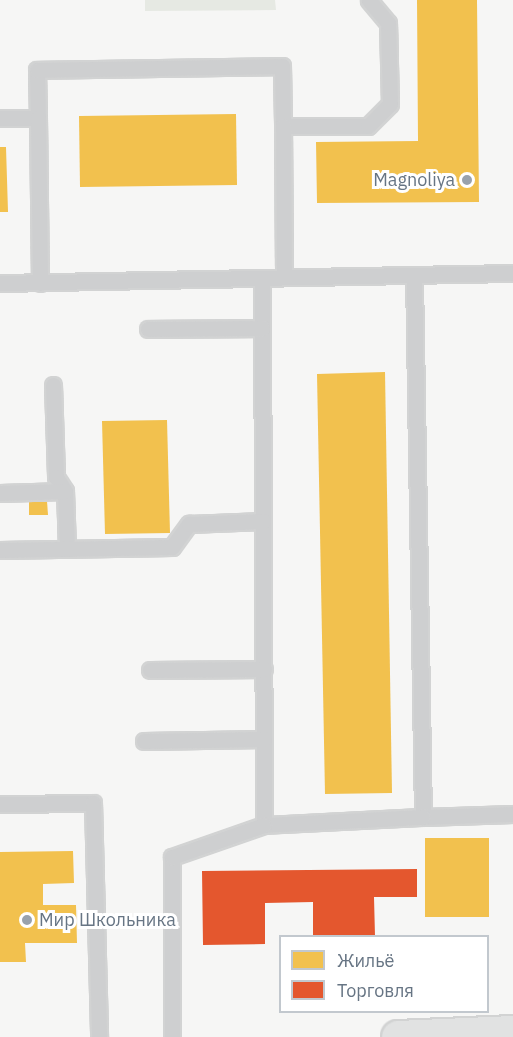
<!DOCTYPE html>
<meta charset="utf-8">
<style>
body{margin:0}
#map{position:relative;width:513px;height:1037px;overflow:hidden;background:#f6f6f5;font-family:"IBM Plex Sans",sans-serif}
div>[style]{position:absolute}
.green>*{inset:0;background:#e6e9e3}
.homes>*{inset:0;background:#f2c14e}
.shops>*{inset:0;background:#e4572e}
.roads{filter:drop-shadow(2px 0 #d2d3d3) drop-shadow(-2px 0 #d2d3d3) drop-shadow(0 2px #d2d3d3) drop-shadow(0 -2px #d2d3d3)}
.lane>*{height:15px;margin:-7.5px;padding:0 7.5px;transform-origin:7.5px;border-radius:7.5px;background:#cecfd0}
.secondary>*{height:33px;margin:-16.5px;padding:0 16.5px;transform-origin:16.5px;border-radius:16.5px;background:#e1e2e2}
.dots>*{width:16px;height:16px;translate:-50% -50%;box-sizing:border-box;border:3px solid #fff;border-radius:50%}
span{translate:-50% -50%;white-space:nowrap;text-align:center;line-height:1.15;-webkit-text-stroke:6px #fff;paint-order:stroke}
.poi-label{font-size:18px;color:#677584}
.right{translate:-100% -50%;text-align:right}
.left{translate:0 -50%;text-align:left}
.legend{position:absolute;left:279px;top:935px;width:210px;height:78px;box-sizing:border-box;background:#fff;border:2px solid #c2c8ce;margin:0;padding:8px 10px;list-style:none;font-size:18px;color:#677584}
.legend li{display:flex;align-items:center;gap:12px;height:30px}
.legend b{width:30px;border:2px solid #c2c8ce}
</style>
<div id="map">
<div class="green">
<i style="clip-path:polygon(145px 0,275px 0,276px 10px,145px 11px)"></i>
</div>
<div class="homes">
<i style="clip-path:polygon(417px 0,477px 0,479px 202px,317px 203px,316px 142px,418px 141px)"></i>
<i style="clip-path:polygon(236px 114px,237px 185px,80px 187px,79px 116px)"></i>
<i style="clip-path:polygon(0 147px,6px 147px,8px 212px,0 212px)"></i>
<i style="clip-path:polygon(385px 372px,392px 793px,325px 794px,317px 374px)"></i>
<i style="clip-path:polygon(167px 420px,170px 533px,105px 534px,102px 421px)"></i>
<i style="clip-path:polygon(47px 501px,48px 515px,29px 515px,29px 502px)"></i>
<i style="clip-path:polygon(425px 838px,489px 838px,489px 917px,425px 917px)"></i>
<i style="clip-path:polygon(73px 851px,74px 883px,43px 884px,43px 905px,76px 905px,77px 943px,25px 943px,26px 962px,0 962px,0 852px)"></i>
</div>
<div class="shops">
<i style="clip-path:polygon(417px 869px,417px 897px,374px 897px,375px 936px,313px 936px,313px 902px,265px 903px,265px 944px,203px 945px,202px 871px)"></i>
</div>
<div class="roads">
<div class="lane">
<i style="left:0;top:118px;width:38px"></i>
<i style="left:38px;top:118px;width:48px;rotate:-91.2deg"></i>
<i style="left:37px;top:70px;width:245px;rotate:-0.9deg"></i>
<i style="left:282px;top:66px;width:60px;rotate:89deg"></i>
<i style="left:283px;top:126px;width:85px"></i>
<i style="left:368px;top:126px;width:31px;rotate:-45deg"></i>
<i style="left:390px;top:104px;width:81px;rotate:-91.4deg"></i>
<i style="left:388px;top:23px;width:30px;rotate:-130deg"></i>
<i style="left:38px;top:118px;width:165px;rotate:89.3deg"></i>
<i style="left:283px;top:126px;width:151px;rotate:89.6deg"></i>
<i style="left:414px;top:275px;width:542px;rotate:89.05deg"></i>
<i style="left:423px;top:817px;width:90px;rotate:-1.9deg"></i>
<i style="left:262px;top:278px;width:547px;rotate:89.79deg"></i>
<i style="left:264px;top:825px;width:159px;rotate:-2.9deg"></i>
<i style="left:0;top:283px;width:513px;rotate:-1.12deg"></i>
<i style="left:148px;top:329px;width:114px;rotate:-0.5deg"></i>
<i style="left:53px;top:385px;width:92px;rotate:88.1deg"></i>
<i style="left:56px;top:477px;width:17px;rotate:57deg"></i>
<i style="left:65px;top:491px;width:58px;rotate:88deg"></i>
<i style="left:0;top:493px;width:65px;rotate:-1.8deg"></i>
<i style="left:0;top:550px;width:172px;rotate:-1deg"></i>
<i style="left:172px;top:547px;width:29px;rotate:-54deg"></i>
<i style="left:189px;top:524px;width:74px;rotate:-2.3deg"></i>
<i style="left:150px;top:670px;width:114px;rotate:-0.5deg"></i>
<i style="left:144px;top:741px;width:120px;rotate:-1deg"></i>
<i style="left:0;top:804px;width:93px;rotate:-0.6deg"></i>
<i style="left:93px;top:803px;width:234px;rotate:88.5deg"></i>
<i style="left:172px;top:1037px;width:180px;rotate:-90deg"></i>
<i style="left:172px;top:857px;width:97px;rotate:-19.2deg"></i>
</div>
<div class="secondary">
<i style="left:398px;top:1037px;width:115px;rotate:-2.5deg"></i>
</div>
</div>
<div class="dots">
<i style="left:467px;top:180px;background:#99a2ac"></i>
<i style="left:27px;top:920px;background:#99a2ac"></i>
</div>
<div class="poi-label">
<span class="right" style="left:455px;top:180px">Magnoliya</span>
<span class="left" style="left:39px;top:920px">Мир Школьника</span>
</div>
<ul class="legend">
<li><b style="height:16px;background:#f2c14e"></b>Жильё</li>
<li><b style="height:16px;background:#e4572e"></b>Торговля</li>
</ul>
</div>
